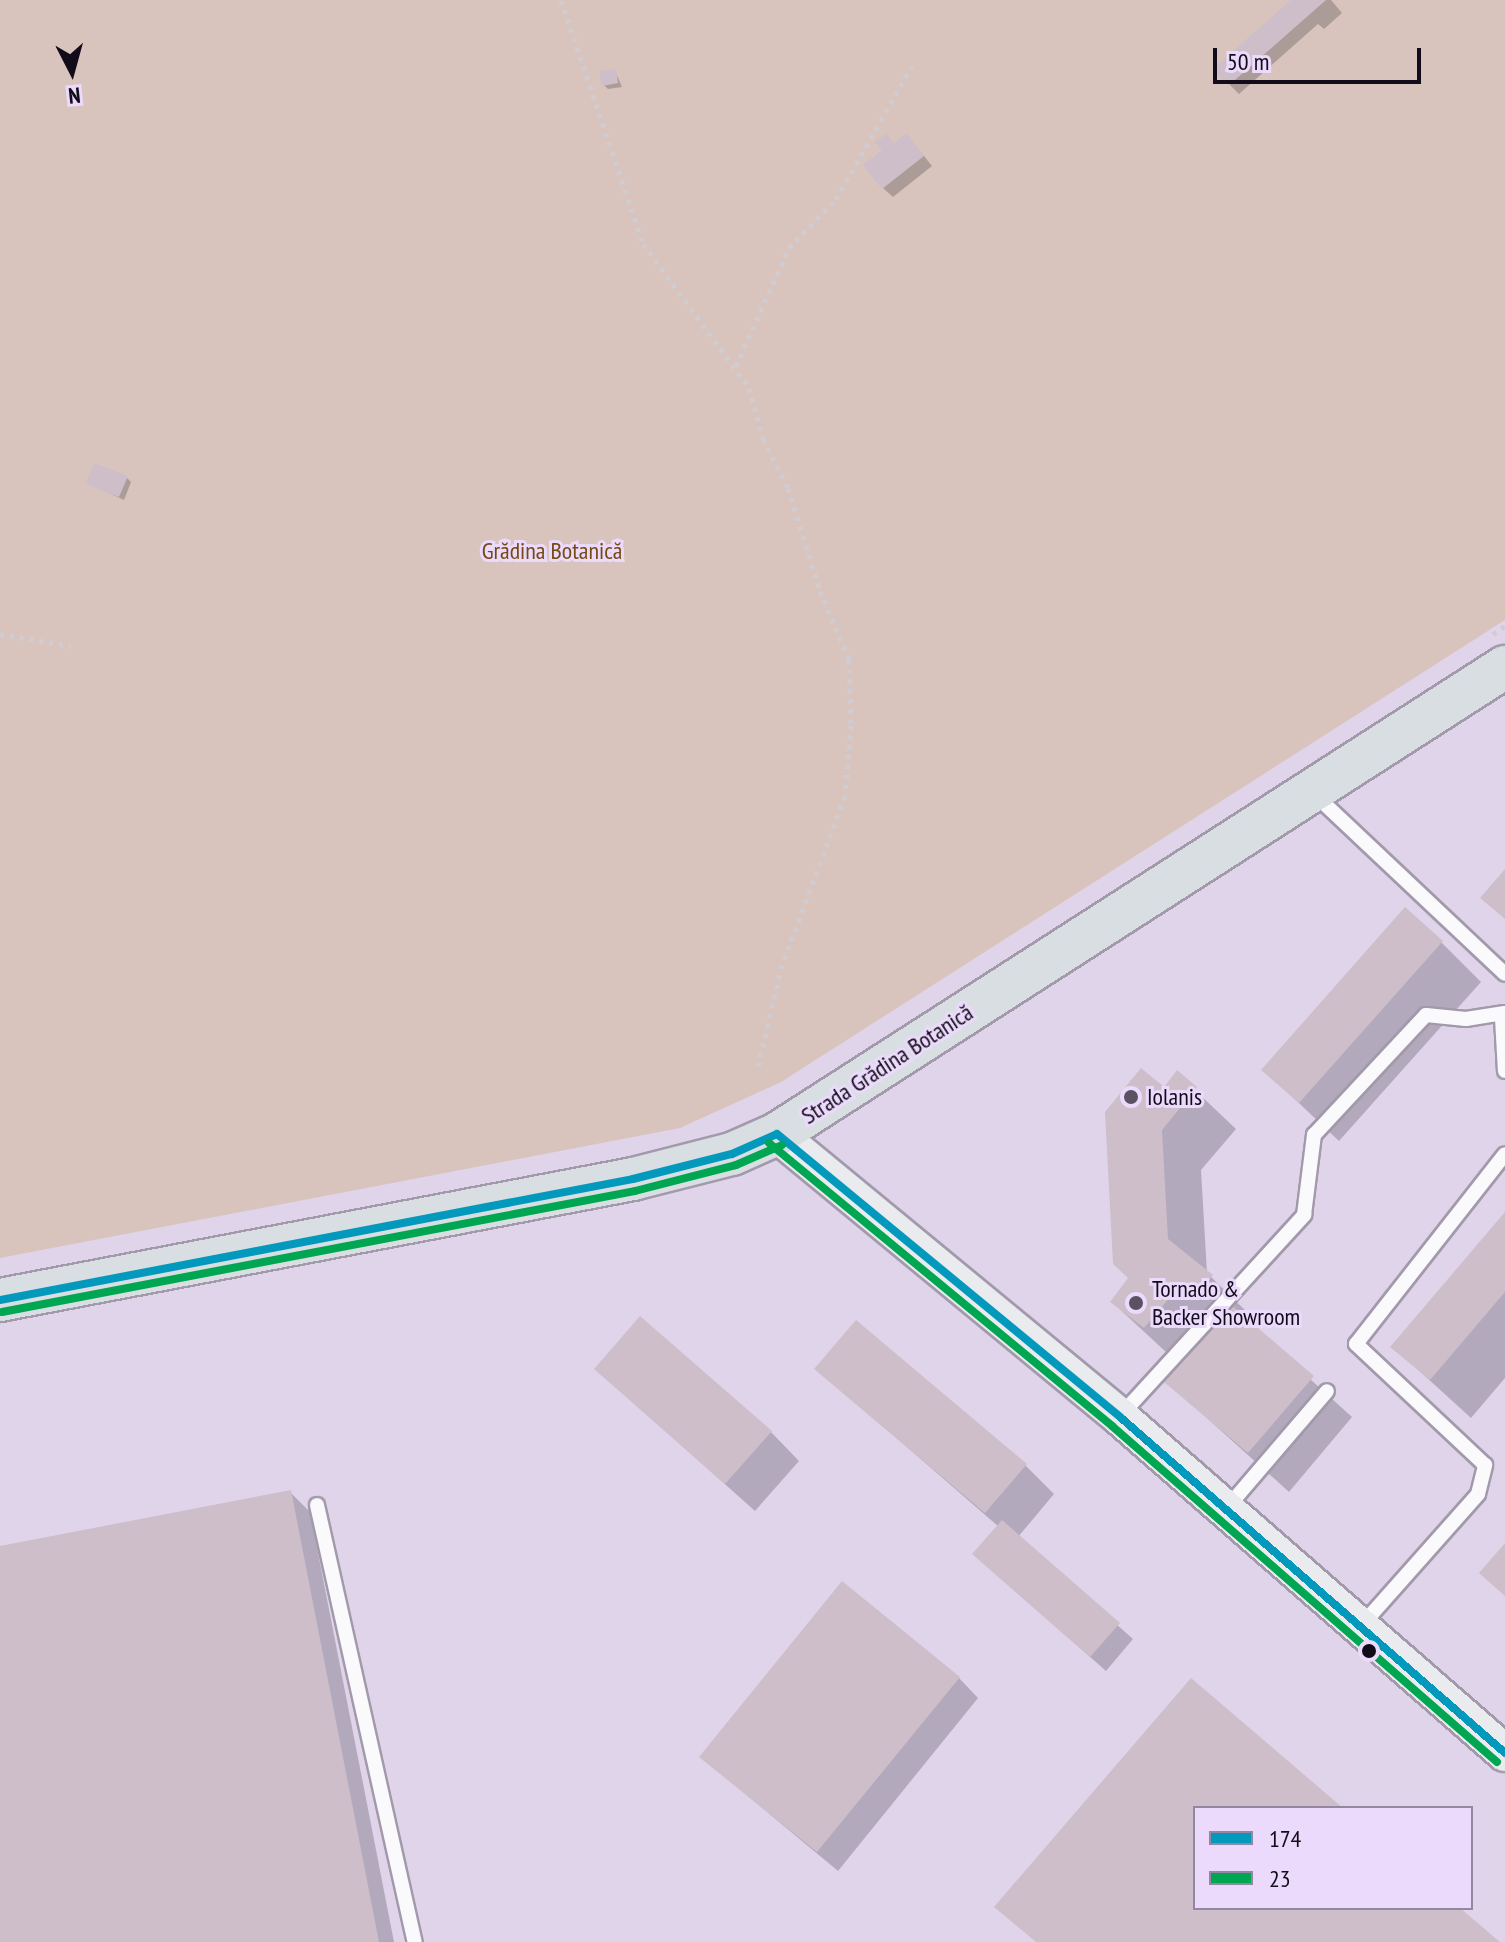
<!DOCTYPE html>
<meta charset="utf-8">
<style>
body{margin:0}
#map{position:relative;width:1505px;height:1942px;overflow:hidden;background:#e0d4eb;font-family:"PT Sans Narrow",sans-serif}
div>[style]{position:absolute}
.green>*{inset:0;background:#d8c3bd}
.shadow>*{inset:0;background:#0003}
.building>*{inset:0;background:#cdbeca}
.path>*{height:5px;margin-top:-2.5px;transform-origin:0;background:repeating-linear-gradient(90deg,#cfccd2 0 4px,transparent 0 10px)}
.roads{filter:drop-shadow(2px 0 #a29aab) drop-shadow(-2px 0 #a29aab) drop-shadow(0 2px #a29aab) drop-shadow(0 -2px #a29aab)}
.lane>*{height:14px;margin:-7px;padding:0 7px;transform-origin:7px;border-radius:7px;background:#faf9fc}
.secondary>*{height:36px;margin:-18px;padding:0 18px;transform-origin:18px;border-radius:18px;background:#e9ebee}
.primary>*{height:42px;margin:-21px;padding:0 21px;transform-origin:21px;border-radius:21px;background:#d9dee2}
.bus-1>*{height:8px;margin:-4px;padding:0 4px;transform-origin:4px;border-radius:4px;background:#0299bc}
.bus-2>*{height:8px;margin:-4px;padding:0 4px;transform-origin:4px;border-radius:4px;background:#00a651}
.dots>*{width:22px;height:22px;translate:-50% -50%;box-sizing:border-box;border:4px solid #ebdafb;border-radius:50%}
span{translate:-50% -50%;white-space:nowrap;text-align:center;line-height:1.15;-webkit-text-stroke:6px #ebdafb;paint-order:stroke}
.park-label{font-size:24px;color:#744912}
.street-label{font-size:24px;color:#120b19}
.poi-label{font-size:24px;color:#120b19}
.left{translate:0 -50%;text-align:left}
.legend{position:absolute;left:1193px;top:1806px;width:280px;height:104px;box-sizing:border-box;background:#ebdafb;border:2px solid #9487a1;margin:0;padding:10px 14px;list-style:none;font-size:24px;color:#120b19}
.legend li{display:flex;align-items:center;gap:16px;height:40px}
.legend b{width:40px;border:2px solid #9487a1}
.north{position:absolute;left:32px;top:32px;width:80px;height:80px;-webkit-text-stroke:6px #ebdafb;paint-order:stroke;rotate:174deg;font-size:22px;font-weight:700;line-height:32px;text-align:center;color:#120b19}
.north::after{content:'';display:block;margin:auto;width:28px;height:36px;background:#120b19;clip-path:polygon(50% 0,100% 100%,50% 72%,0 100%)}
.scale{position:absolute;left:1213px;top:48px;width:208px;height:36px;box-sizing:border-box;border:4px solid #120b19;border-top:0;padding-left:10px;font-size:24px;line-height:28px;white-space:nowrap;color:#120b19;-webkit-text-stroke:6px #ebdafb;paint-order:stroke}
</style>
<div id="map">
<div class="green">
<i style="clip-path:polygon(0 0,1505px 0,1505px 620px,781px 1082px,680px 1128px,0 1258px)"></i>
</div>
<div class="shadow">
<i style="clip-path:polygon(1296px 0,1331px 0,1342px 13px,1324px 29px,1318px 24px,1239px 94px,1229px 84px)"></i>
<i style="clip-path:polygon(615px 71px,622px 87px,608px 89px,604px 85px)"></i>
<i style="clip-path:polygon(895px 145px,916px 146px,932px 166px,893px 197px,883px 188px,885px 151px)"></i>
<i style="clip-path:polygon(127px 478px,131px 482px,124px 500px,88px 483px)"></i>
<i style="clip-path:polygon(1441px 942px,1481px 982px,1339px 1141px,1264px 1070px)"></i>
<i style="clip-path:polygon(1177px 1073px,1236px 1129px,1201px 1170px,1207px 1273px,1252px 1317px,1247px 1322px,1352px 1417px,1289px 1492px,1167px 1382px,1181px 1366px,1112px 1302px,1130px 1278px,1164px 1090px)"></i>
<i style="clip-path:polygon(1505px 1215px,1505px 1378px,1471px 1418px,1393px 1347px)"></i>
<i style="clip-path:polygon(596px 1369px,771px 1432px,799px 1461px,755px 1511px)"></i>
<i style="clip-path:polygon(817px 1369px,1025px 1465px,1054px 1494px,1018px 1537px,1133px 1639px,1106px 1671px,990px 1569px,999px 1527px)"></i>
<i style="clip-path:polygon(290px 1492px,310px 1512px,394px 1942px,0 1942px,0 1548px)"></i>
<i style="clip-path:polygon(959px 1678px,978px 1698px,838px 1871px,701px 1757px)"></i>
</div>
<div class="building">
<i style="clip-path:polygon(1291px 0,1326px 0,1228px 86px,1213px 69px)"></i>
<i style="clip-path:polygon(616px 69px,618px 83px,602px 86px,599px 71px)"></i>
<i style="clip-path:polygon(907px 133px,924px 156px,882px 189px,863px 165px,882px 150px,875px 142px,886px 134px,894px 143px)"></i>
<i style="clip-path:polygon(94px 463px,128px 476px,119px 497px,86px 484px)"></i>
<i style="clip-path:polygon(1505px 869px,1505px 919px,1480px 898px)"></i>
<i style="clip-path:polygon(1405px 907px,1443px 941px,1299px 1103px,1261px 1070px)"></i>
<i style="clip-path:polygon(1141px 1068px,1164px 1087px,1177px 1070px,1197px 1087px,1162px 1130px,1168px 1239px,1213px 1275px,1196px 1296px,1181px 1284px,1144px 1328px,1110px 1302px,1128px 1278px,1113px 1264px,1105px 1112px)"></i>
<i style="clip-path:polygon(1505px 1212px,1505px 1292px,1430px 1380px,1390px 1347px)"></i>
<i style="clip-path:polygon(1230px 1304px,1314px 1376px,1248px 1453px,1164px 1382px)"></i>
<i style="clip-path:polygon(640px 1316px,772px 1431px,725px 1484px,594px 1369px)"></i>
<i style="clip-path:polygon(856px 1320px,1027px 1464px,985px 1513px,814px 1369px)"></i>
<i style="clip-path:polygon(291px 1490px,379px 1942px,0 1942px,0 1546px)"></i>
<i style="clip-path:polygon(1002px 1520px,1120px 1623px,1090px 1657px,972px 1554px)"></i>
<i style="clip-path:polygon(1505px 1543px,1505px 1596px,1479px 1573px)"></i>
<i style="clip-path:polygon(842px 1581px,960px 1677px,817px 1852px,699px 1757px)"></i>
<i style="clip-path:polygon(1191px 1678px,1343px 1808px,1195px 1808px,1195px 1908px,1460px 1908px,1500px 1942px,1036px 1942px,994px 1907px)"></i>
</div>
<div class="path">
<i style="left:561px;top:0;width:257px;rotate:71.4deg"></i>
<i style="left:643px;top:244px;width:179px;rotate:53.6deg"></i>
<i style="left:749px;top:388px;width:53px;rotate:74.6deg"></i>
<i style="left:763px;top:439px;width:55px;rotate:63deg"></i>
<i style="left:788px;top:488px;width:108px;rotate:72.7deg"></i>
<i style="left:820px;top:591px;width:74px;rotate:66.9deg"></i>
<i style="left:849px;top:659px;width:66px;rotate:88.3deg"></i>
<i style="left:851px;top:725px;width:71px;rotate:94.8deg"></i>
<i style="left:845px;top:796px;width:180px;rotate:110.4deg"></i>
<i style="left:782px;top:965px;width:109px;rotate:103.3deg"></i>
<i style="left:736px;top:366px;width:129px;rotate:-65.8deg"></i>
<i style="left:789px;top:248px;width:68px;rotate:-46.2deg"></i>
<i style="left:836px;top:199px;width:153px;rotate:-60.3deg"></i>
<i style="left:0;top:634px;width:72px;rotate:9.6deg"></i>
<i style="left:1493px;top:634px;width:14px;rotate:-34deg"></i>
</div>
<div class="roads">
<div class="lane">
<i style="left:1314px;top:794px;width:262px;rotate:43.3deg"></i>
<i style="left:1502px;top:1018px;width:53px;rotate:86.8deg"></i>
<i style="left:1120px;top:1416px;width:273px;rotate:-47.5deg"></i>
<i style="left:1304px;top:1215px;width:81px;rotate:-82.9deg"></i>
<i style="left:1314px;top:1135px;width:164px;rotate:-47deg"></i>
<i style="left:1426px;top:1015px;width:40px;rotate:5.7deg"></i>
<i style="left:1466px;top:1019px;width:39px;rotate:-9deg"></i>
<i style="left:317px;top:1505px;width:448px;rotate:77.4deg"></i>
<i style="left:1226px;top:1509px;width:155px;rotate:-49.4deg"></i>
<i style="left:1361px;top:1626px;width:176px;rotate:-48.4deg"></i>
<i style="left:1478px;top:1494px;width:30px;rotate:-76deg"></i>
<i style="left:1485px;top:1465px;width:177px;rotate:-136.8deg"></i>
<i style="left:1356px;top:1344px;width:241px;rotate:-51.9deg"></i>
</div>
<div class="secondary">
<i style="left:777px;top:1134px;width:445px;rotate:39.5deg"></i>
<i style="left:1120px;top:1417px;width:511px;rotate:41.11deg"></i>
</div>
<div class="primary">
<i style="left:0;top:1300px;width:644px;rotate:-10.82deg"></i>
<i style="left:633px;top:1179px;width:102px;rotate:-14.2deg"></i>
<i style="left:732px;top:1154px;width:49px;rotate:-24deg"></i>
<i style="left:777px;top:1134px;width:865px;rotate:-32.68deg"></i>
</div>
</div>
<div class="bus-1">
<i style="left:777px;top:1134px;width:445px;rotate:39.5deg"></i>
<i style="left:1120px;top:1417px;width:511px;rotate:41.11deg"></i>
<i style="left:0;top:1300px;width:644px;rotate:-10.82deg"></i>
<i style="left:633px;top:1179px;width:102px;rotate:-14.2deg"></i>
<i style="left:732px;top:1154px;width:49px;rotate:-24deg"></i>
</div>
<div class="bus-2">
<i style="left:769px;top:1143px;width:445px;rotate:39.5deg"></i>
<i style="left:1112px;top:1426px;width:511px;rotate:41.11deg"></i>
<i style="left:2px;top:1312px;width:644px;rotate:-10.82deg"></i>
<i style="left:635px;top:1191px;width:104px;rotate:-14.4deg"></i>
<i style="left:736px;top:1165px;width:50px;rotate:-23.5deg"></i>
</div>
<div class="dots">
<i style="left:1131px;top:1097px;background:#5a5162"></i>
<i style="left:1136px;top:1303px;background:#5a5162"></i>
<i style="left:1369px;top:1651px;background:#120b19"></i>
</div>
<div class="park-label">
<span style="left:552px;top:551px">Grădina Botanică</span>
</div>
<div class="street-label">
<span style="left:887px;top:1064px;rotate:-33deg">Strada Grădina Botanică</span>
</div>
<div class="poi-label">
<span class="left" style="left:1147px;top:1097px">Iolanis</span>
<span class="left" style="left:1152px;top:1303px">Tornado &amp;<br>Backer Showroom</span>
</div>
<ul class="legend">
<li><b style="height:10px;background:#0299bc"></b>174</li>
<li><b style="height:10px;background:#00a651"></b>23</li>
</ul>
<div class="north">N</div>
<div class="scale">50 m</div>
</div>
